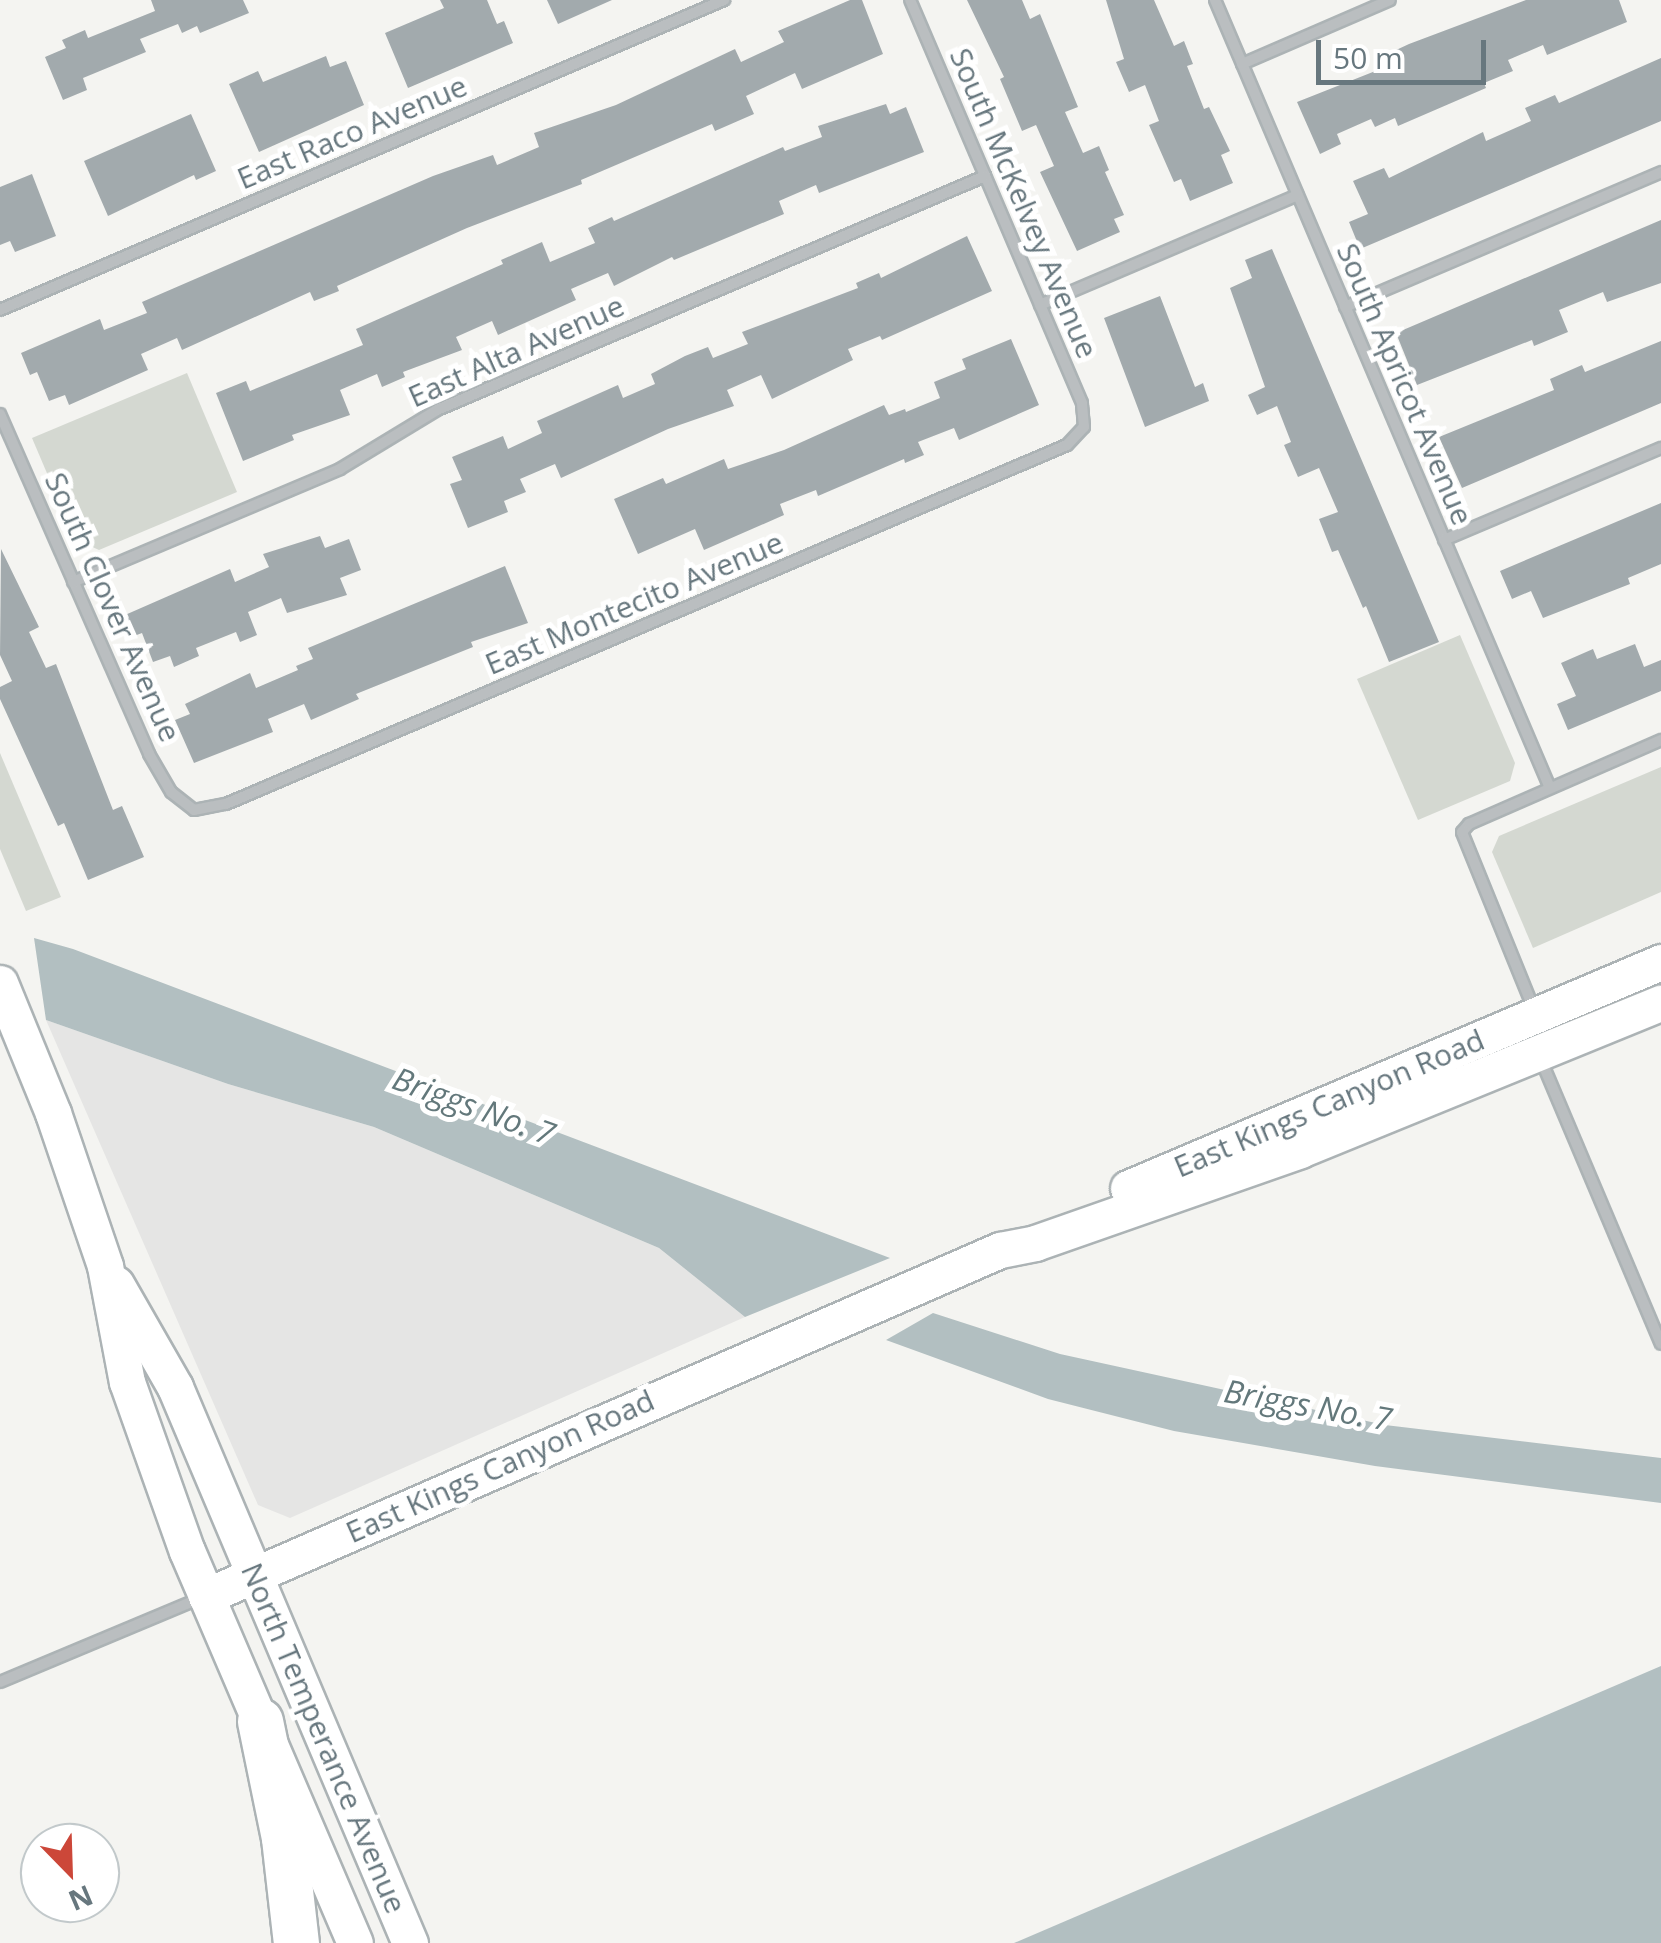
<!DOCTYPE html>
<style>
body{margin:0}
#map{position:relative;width:1661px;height:1943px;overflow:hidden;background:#f4f4f1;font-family:"Open Sans",sans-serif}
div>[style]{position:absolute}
.built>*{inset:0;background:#e5e5e4}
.green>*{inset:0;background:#d4d8d1}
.water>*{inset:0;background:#b2bfc1}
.building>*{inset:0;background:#a2aaad}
.roads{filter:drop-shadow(2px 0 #acb3b5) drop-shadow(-2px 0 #acb3b5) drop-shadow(0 2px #acb3b5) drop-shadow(0 -2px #acb3b5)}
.street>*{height:10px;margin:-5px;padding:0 5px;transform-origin:5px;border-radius:5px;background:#babec0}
.secondary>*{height:35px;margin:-17.5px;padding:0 17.5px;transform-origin:17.5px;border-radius:17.5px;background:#fff}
.highway>*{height:45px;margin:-22.5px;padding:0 22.5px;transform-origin:22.5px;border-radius:22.5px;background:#fff}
span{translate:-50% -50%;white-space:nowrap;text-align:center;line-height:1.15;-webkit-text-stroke:10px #fff;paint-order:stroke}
.street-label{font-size:30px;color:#67777e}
.water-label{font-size:32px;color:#63787b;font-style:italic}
.north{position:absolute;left:20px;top:1823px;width:100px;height:100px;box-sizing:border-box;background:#fff;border:2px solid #c2c9cb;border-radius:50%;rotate:157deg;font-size:28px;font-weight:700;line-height:40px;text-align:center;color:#67777e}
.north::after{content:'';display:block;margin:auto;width:35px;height:45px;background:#cc4739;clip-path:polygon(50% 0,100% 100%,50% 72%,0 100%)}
.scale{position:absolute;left:1316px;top:40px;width:170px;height:45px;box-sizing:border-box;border:5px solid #67777e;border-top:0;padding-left:12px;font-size:30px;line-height:35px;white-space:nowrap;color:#67777e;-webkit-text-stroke:8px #fff;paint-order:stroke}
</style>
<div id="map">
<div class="built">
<i style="clip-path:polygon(46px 1020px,228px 1084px,374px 1127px,659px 1248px,745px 1317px,290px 1518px,258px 1505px)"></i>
</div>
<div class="green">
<i style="clip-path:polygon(187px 373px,237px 492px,99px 550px,75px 539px,32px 438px)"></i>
<i style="clip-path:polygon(1460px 635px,1515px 763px,1510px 781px,1418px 820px,1357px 679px)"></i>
<i style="clip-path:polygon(0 753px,61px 897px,26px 911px,0 849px)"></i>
<i style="clip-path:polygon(1661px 767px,1661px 892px,1533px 948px,1492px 852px,1499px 836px)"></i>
</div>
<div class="water">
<i style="clip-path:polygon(34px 938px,73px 949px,890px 1258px,745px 1317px,659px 1248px,374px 1127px,228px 1084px,46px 1020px)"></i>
<i style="clip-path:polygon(933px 1313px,1060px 1354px,1385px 1425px,1661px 1458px,1661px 1503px,1375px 1466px,1174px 1431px,1048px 1399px,886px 1340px)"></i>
<i style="clip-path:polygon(1661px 1666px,1661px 1943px,1014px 1943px)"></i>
</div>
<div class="building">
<i style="clip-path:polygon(151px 0,243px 0,249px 13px,200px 33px,197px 26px,182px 33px,178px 24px,140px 39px,146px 52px,83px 78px,87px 90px,63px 100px,45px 57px,66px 48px,62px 40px,85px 30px,88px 38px,155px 11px)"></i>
<i style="clip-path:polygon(440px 0,487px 0,497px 24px,504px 21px,513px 43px,408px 88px,385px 33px,444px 8px)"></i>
<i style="clip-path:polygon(547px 0,612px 0,558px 24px)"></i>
<i style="clip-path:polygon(850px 0,862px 0,883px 54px,802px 89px,795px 73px,746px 96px,754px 114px,715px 131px,712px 124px,581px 180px,582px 184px,467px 228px,337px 286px,339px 291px,314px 301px,310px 292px,182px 350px,177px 338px,141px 354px,148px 370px,69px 405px,65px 395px,49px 401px,37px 372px,30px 375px,21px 353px,100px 319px,104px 330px,147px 313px,142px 302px,433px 176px,493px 155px,497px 165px,539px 147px,534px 133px,616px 105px,735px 49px,741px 62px,784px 42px,778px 31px)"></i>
<i style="clip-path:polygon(967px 0,1022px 0,1030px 19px,1040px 14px,1078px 107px,1065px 112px,1083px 153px,1099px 146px,1109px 170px,1105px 172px,1124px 215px,1114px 219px,1120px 232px,1077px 251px,1040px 172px,1054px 166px,1036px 125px,1022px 131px,1000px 79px,1004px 77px)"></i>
<i style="clip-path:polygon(1106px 0,1154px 0,1174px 46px,1184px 41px,1193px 64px,1187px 66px,1204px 109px,1209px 107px,1230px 151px,1221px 155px,1233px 183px,1190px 201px,1181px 179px,1174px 182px,1149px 125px,1159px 121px,1145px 85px,1129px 92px,1116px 62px,1124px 59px)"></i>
<i style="clip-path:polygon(1526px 0,1619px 0,1627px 22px,1547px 55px,1543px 45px,1508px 60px,1513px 71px,1484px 83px,1486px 88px,1398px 126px,1395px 118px,1375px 127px,1371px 119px,1337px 134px,1341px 144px,1320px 154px,1297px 102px,1383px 68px,1379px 58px,1409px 44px)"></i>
<i style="clip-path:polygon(326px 56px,330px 67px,346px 61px,364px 105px,259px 152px,229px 84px,258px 71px,263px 82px)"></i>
<i style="clip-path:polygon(1661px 58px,1661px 121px,1360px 249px,1349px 222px,1368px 214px,1353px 181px,1384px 168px,1389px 178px,1483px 132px,1486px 141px,1531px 121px,1525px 108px,1555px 95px,1559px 103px)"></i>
<i style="clip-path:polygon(886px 104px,890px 114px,906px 107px,924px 152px,819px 193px,816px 185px,779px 201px,784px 214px,674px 260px,672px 257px,614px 286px,608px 273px,571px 289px,576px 300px,498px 335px,492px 321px,456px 337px,462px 350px,403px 372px,405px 377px,382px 387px,377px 374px,340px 390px,350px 415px,292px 435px,294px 440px,243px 461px,216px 393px,246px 381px,250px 391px,363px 345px,356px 329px,503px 264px,501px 260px,542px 242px,550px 262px,595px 243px,588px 228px,612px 217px,614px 221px,783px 147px,785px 151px,822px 137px,818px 126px)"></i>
<i style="clip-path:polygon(191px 114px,216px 171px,196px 180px,194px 175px,108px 216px,84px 161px)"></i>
<i style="clip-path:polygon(32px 174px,56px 236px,15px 252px,10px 241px,0 245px,0 187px)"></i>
<i style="clip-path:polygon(1661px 220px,1661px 283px,1607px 302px,1603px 292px,1559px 310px,1568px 332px,1534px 346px,1532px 340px,1417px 385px,1396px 333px)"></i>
<i style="clip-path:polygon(967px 236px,992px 291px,882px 340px,880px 336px,848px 349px,853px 360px,772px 399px,761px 375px,727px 390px,734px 406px,668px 429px,561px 478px,555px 464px,520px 479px,526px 492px,504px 501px,508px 512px,468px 528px,450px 484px,462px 480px,452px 457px,503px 436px,508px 449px,542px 433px,537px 421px,618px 385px,623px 398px,655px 384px,651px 374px,685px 356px,708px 347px,713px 358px,748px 344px,742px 332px,858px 288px,856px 283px,879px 273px,881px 278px)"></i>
<i style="clip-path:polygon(1272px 249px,1439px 642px,1389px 662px,1366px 606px,1363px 608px,1338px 550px,1332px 552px,1319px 519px,1338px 512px,1319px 468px,1298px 477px,1284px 445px,1291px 442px,1277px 406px,1257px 415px,1248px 395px,1265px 387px,1230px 288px,1252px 278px,1245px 260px)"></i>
<i style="clip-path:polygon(1160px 296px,1195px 387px,1203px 383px,1209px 401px,1145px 427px,1104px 318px)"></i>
<i style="clip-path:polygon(1011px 339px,1039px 405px,959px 440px,954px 428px,918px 442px,924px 455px,905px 463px,904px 459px,818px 496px,816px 490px,780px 504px,784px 515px,704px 550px,695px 529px,638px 554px,614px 499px,663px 478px,666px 484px,724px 459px,728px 469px,784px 450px,884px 405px,889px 415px,905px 409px,906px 412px,940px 398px,934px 382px,966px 369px,962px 359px)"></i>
<i style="clip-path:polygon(1661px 341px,1661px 403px,1462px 488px,1439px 437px,1554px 390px,1550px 379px,1582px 365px,1585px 372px)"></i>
<i style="clip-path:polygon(1661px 503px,1661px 564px,1628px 578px,1630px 584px,1543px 618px,1531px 591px,1512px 599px,1500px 571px)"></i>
<i style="clip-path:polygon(320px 536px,325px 548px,349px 539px,361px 570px,340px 578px,347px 595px,287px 613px,281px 598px,248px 612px,257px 635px,240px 642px,236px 632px,196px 648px,199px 656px,174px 667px,170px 656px,153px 662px,142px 633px,134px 636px,125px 615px,230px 569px,235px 582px,269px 567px,263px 554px)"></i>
<i style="clip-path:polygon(1px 549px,39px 627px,29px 632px,46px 668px,56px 664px,113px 810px,122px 806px,144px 857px,88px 880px,64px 823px,58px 826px,0 699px,0 687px,12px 681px,0 655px)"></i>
<i style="clip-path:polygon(505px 566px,528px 623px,471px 642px,473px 647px,356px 694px,359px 699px,311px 720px,304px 704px,268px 719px,273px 732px,194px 763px,175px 720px,190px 714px,185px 704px,250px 673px,256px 688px,298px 670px,296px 666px,313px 659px,308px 648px)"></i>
<i style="clip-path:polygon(1635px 644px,1644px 667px,1661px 660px,1661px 691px,1568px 730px,1557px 704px,1576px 696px,1561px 663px,1593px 649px,1597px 659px)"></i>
</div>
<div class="roads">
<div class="street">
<i style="left:1215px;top:0;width:856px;rotate:66.97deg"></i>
<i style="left:1242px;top:64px;width:161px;rotate:-23.4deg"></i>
<i style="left:1040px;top:305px;width:280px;rotate:-23.1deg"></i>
<i style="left:1345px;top:307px;width:344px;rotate:-23.1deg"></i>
<i style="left:0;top:310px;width:788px;rotate:-23.18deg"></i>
<i style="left:0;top:414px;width:371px;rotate:66.3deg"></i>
<i style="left:149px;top:754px;width:44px;rotate:59.9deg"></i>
<i style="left:171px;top:792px;width:29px;rotate:38deg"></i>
<i style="left:194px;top:810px;width:33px;rotate:-11deg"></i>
<i style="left:226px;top:804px;width:914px;rotate:-23.12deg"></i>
<i style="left:1067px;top:445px;width:25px;rotate:-47deg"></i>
<i style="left:1084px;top:427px;width:24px;rotate:-95deg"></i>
<i style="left:1082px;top:403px;width:438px;rotate:-113.1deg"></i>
<i style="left:1444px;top:540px;width:236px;rotate:-23deg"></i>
<i style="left:73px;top:582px;width:290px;rotate:-22.9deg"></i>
<i style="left:340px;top:469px;width:114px;rotate:-31.3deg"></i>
<i style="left:437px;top:410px;width:596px;rotate:-23.12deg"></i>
<i style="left:1535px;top:1012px;width:194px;rotate:-112.1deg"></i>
<i style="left:1462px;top:832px;width:11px;rotate:-49deg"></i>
<i style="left:1469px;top:824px;width:210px;rotate:-23.6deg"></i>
<i style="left:1541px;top:1060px;width:308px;rotate:67.1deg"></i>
<i style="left:0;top:1682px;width:218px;rotate:-22.7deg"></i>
</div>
<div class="secondary">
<i style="left:0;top:983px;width:140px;rotate:67.8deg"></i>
<i style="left:53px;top:1113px;width:162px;rotate:71.2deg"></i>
<i style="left:105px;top:1266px;width:118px;rotate:79.3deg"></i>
<i style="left:127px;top:1382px;width:179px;rotate:70.5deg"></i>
<i style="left:187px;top:1551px;width:426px;rotate:66.8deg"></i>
<i style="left:1128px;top:1188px;width:579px;rotate:-22.98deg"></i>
<i style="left:116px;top:1284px;width:119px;rotate:60.2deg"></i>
<i style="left:175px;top:1387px;width:604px;rotate:67.09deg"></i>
<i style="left:206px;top:1596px;width:866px;rotate:-23.55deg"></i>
<i style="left:1000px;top:1250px;width:36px;rotate:-11deg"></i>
<i style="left:1035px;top:1243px;width:281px;rotate:-19.3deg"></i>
<i style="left:1300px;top:1150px;width:390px;rotate:-22.2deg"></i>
</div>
<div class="highway">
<i style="left:260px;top:1721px;width:119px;rotate:78.4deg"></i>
<i style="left:284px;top:1838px;width:106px;rotate:83.5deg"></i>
</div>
</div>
<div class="street-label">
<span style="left:352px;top:132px;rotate:-23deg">East Raco Avenue</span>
<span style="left:1024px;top:203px;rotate:67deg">South McKelvey Avenue</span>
<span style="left:516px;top:351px;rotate:-24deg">East Alta Avenue</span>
<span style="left:1405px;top:384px;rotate:67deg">South Apricot Avenue</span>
<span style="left:634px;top:603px;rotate:-23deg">East Montecito Avenue</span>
<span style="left:113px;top:607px;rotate:66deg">South Clover Avenue</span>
<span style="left:1329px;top:1103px;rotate:-23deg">East Kings Canyon Road</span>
<span style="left:500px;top:1466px;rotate:-24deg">East Kings Canyon Road</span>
<span style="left:324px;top:1738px;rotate:67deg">North Temperance Avenue</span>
</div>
<div class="water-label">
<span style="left:474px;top:1106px;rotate:20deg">Briggs No. 7</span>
<span style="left:1308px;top:1405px;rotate:10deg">Briggs No. 7</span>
</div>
<div class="north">N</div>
<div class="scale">50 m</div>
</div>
